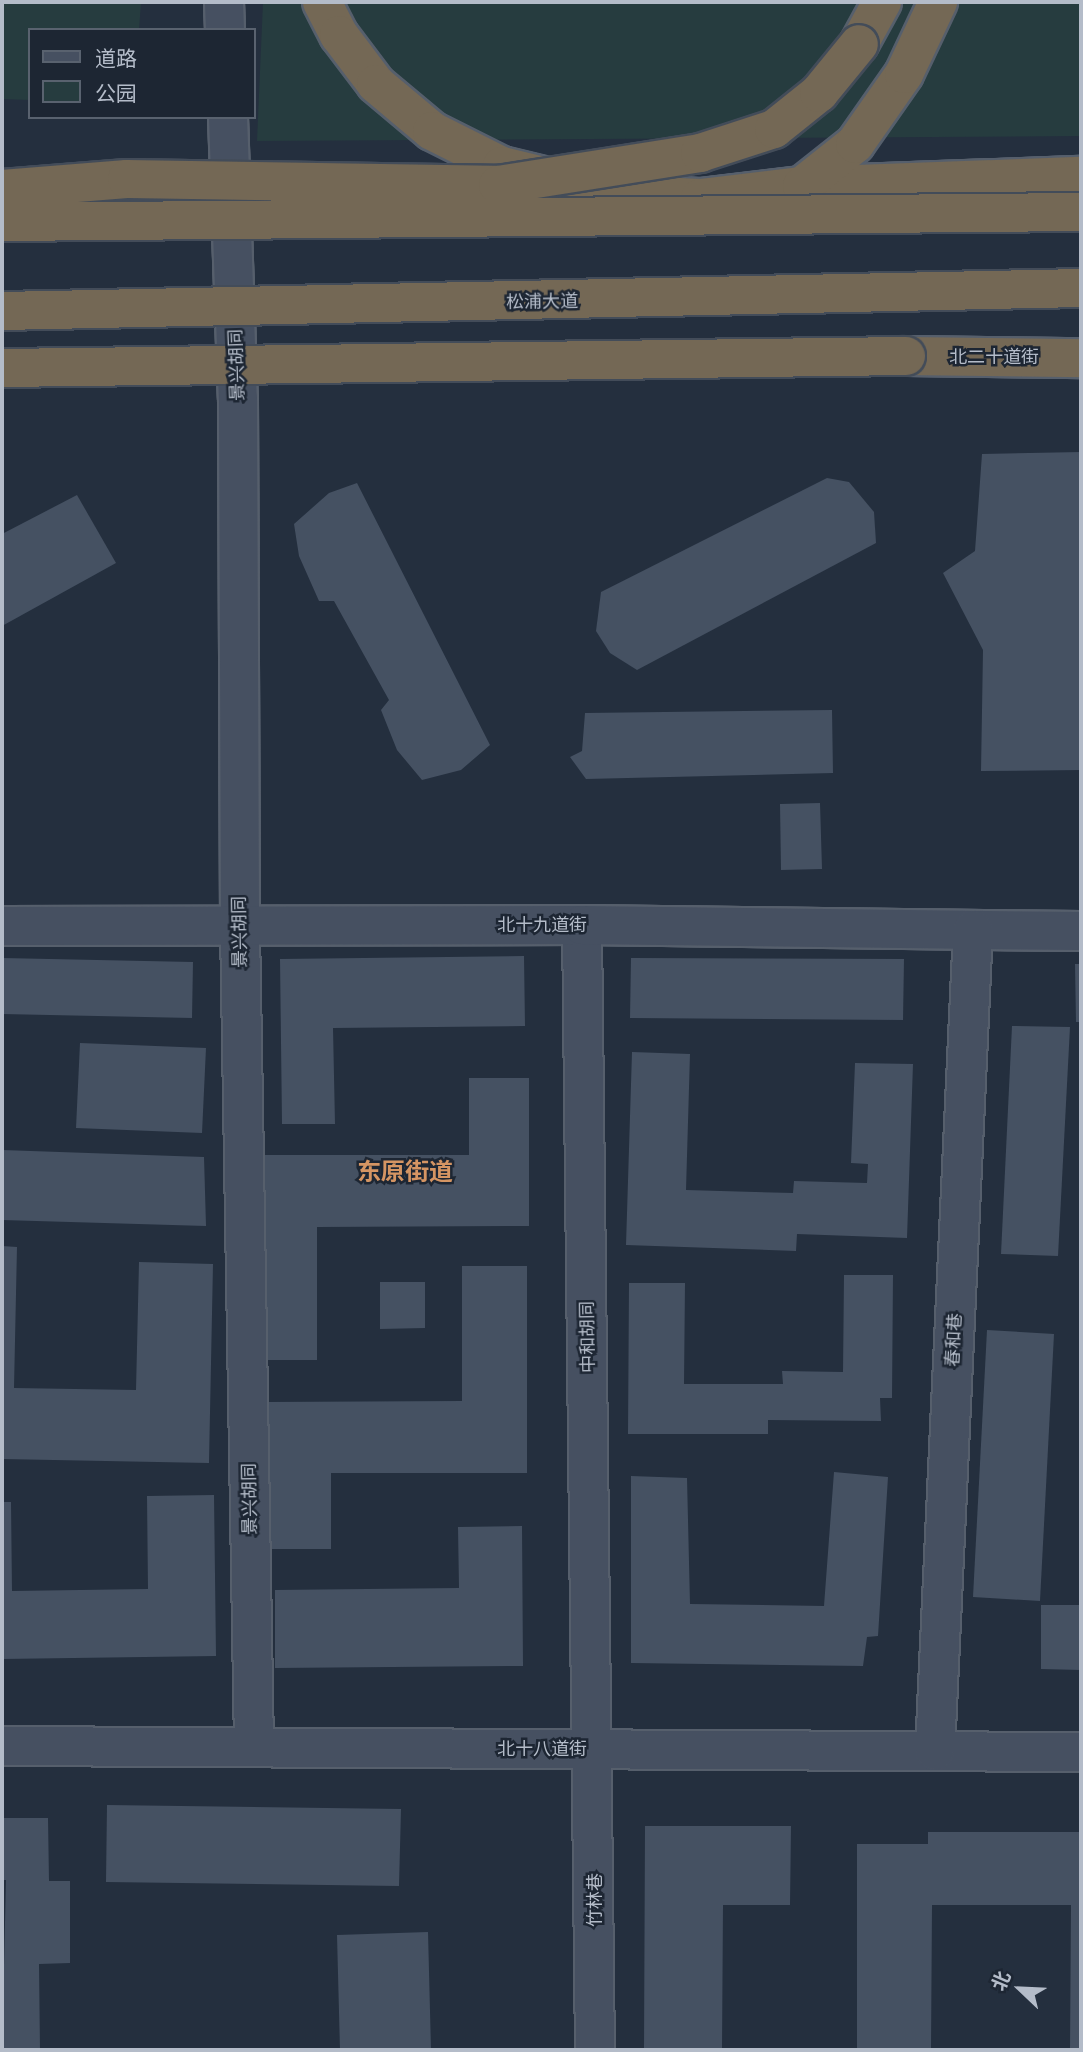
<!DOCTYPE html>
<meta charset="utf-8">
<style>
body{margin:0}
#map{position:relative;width:1083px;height:2052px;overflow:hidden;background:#242f3e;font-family:"PT Sans Narrow","Noto Sans SC",sans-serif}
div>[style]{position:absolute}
.green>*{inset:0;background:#263c3f}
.building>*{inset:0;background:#455162}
.roads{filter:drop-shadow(2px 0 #565f6c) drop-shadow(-2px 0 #565f6c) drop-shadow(0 2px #565f6c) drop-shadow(0 -2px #565f6c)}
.secondary>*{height:38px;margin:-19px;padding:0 19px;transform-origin:19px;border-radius:19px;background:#465061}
.highway>*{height:38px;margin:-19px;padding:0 19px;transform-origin:19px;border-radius:19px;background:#746855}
.bridges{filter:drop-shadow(2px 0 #434c59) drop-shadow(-2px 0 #434c59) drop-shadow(0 2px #434c59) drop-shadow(0 -2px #434c59)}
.highway-bridge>*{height:38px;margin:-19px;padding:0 19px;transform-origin:19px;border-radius:19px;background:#746855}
span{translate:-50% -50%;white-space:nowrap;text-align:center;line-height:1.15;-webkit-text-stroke:5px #1d2633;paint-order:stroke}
.street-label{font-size:18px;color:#b4bcc9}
.district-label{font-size:24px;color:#d59563;font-weight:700}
.frame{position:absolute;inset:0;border:4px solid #b4bcc9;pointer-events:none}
.legend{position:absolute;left:28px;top:28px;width:228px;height:91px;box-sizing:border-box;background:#1d2633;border:2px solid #59626f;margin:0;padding:9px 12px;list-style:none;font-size:21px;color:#b4bcc9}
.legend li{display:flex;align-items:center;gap:14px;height:35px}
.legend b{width:35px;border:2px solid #59626f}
.north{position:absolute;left:985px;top:1954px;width:70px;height:70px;-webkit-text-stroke:5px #1d2633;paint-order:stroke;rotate:293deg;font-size:19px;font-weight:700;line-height:28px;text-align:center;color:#b4bcc9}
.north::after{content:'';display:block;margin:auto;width:24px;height:32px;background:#b4bcc9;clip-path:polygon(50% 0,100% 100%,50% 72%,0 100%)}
</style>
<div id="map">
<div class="green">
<i style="clip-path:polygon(2px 2px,141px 2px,139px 30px,30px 30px,30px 100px,2px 99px)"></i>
<i style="clip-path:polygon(263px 2px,1081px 2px,1081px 136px,257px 141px)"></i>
</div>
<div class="building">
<i style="clip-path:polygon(1081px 452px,1081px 770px,981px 771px,983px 650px,943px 573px,975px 551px,982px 454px)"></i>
<i style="clip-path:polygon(827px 478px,849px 482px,874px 512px,876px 543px,637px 670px,610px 653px,596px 631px,601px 592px)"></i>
<i style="clip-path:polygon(357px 483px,490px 745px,461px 770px,422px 780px,397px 750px,381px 710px,389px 700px,334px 601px,319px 601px,299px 556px,294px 524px,329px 493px)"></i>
<i style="clip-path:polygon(77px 495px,116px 563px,2px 626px,2px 534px)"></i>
<i style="clip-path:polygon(832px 710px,833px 773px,586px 779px,570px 757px,582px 751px,585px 713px)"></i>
<i style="clip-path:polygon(820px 803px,822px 869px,781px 870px,780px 804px)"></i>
<i style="clip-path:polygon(524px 956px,525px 1026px,333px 1028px,335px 1124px,282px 1124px,280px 959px)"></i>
<i style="clip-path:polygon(2px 958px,193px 962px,192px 1018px,2px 1014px)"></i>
<i style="clip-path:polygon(631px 958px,904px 959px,903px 1020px,630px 1018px)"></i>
<i style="clip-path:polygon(1075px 964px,1081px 964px,1081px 1022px,1076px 1022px)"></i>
<i style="clip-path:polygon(1012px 1026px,1070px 1027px,1058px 1256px,1001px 1254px)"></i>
<i style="clip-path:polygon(80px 1043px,206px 1048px,202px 1133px,76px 1128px)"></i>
<i style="clip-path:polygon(632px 1052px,690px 1054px,686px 1190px,793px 1193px,794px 1181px,867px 1183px,868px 1164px,851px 1163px,855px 1063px,913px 1064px,907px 1238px,797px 1234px,796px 1251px,626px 1245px)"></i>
<i style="clip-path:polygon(469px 1078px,529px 1078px,529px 1226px,317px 1227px,317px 1360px,259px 1360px,259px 1155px,469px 1155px)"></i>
<i style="clip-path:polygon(2px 1150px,204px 1157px,206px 1226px,2px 1220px)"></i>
<i style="clip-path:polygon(2px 1246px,17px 1247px,14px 1388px,136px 1390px,139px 1262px,213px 1264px,209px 1463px,2px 1459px)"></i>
<i style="clip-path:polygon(462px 1266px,527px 1266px,527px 1473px,331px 1473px,331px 1549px,266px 1549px,266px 1402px,462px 1401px)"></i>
<i style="clip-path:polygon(844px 1275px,893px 1275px,892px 1398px,880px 1398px,881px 1421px,768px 1420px,768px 1434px,628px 1434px,629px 1283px,685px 1283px,684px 1384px,783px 1384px,782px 1371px,843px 1372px)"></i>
<i style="clip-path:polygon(380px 1282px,425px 1282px,425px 1328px,380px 1329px)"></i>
<i style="clip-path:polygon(987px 1330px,1054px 1334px,1040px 1601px,973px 1597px)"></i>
<i style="clip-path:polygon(834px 1472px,888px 1477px,878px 1636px,867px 1637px,863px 1666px,631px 1663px,631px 1476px,687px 1478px,690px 1604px,824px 1606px)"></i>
<i style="clip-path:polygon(214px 1495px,216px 1656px,2px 1659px,2px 1502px,11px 1502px,12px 1591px,148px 1589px,147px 1496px)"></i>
<i style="clip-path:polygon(522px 1526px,523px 1666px,275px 1668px,275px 1590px,459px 1588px,458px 1527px)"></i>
<i style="clip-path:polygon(1041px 1605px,1081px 1605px,1081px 1670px,1041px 1669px)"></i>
<i style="clip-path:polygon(107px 1805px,401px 1809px,399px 1886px,106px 1882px)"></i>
<i style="clip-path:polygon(2px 1818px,48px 1818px,49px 1881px,70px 1881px,70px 1963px,39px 1964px,40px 2050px,2px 2050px,6px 1880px,2px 1880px)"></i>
<i style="clip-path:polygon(645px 1826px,791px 1826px,790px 1905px,723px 1905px,722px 2050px,644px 2050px)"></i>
<i style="clip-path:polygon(928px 1832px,1081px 1832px,1081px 2050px,1070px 2050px,1071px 1905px,932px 1905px,931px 2050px,857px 2050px,857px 1844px,928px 1844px)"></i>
<i style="clip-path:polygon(428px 1932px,431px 2050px,340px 2050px,337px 1935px)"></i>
</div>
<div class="roads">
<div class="secondary">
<i style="left:224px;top:2px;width:28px;rotate:88deg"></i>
<i style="left:228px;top:117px;width:282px;rotate:88deg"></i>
<i style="left:238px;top:399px;width:529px;rotate:89.78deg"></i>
<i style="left:240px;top:928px;width:819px;rotate:89.02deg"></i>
<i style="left:582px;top:925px;width:1125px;rotate:89.34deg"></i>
<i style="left:2px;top:926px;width:580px;rotate:-0.1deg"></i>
<i style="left:582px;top:925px;width:499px;rotate:0.7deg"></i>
<i style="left:2px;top:1746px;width:1079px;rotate:0.32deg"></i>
<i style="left:935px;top:1751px;width:822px;rotate:-87.35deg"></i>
</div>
<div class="highway">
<i style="left:322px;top:2px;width:37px;rotate:63deg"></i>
<i style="left:339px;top:35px;width:61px;rotate:52.9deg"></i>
<i style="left:376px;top:84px;width:73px;rotate:40deg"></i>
<i style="left:432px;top:131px;width:78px;rotate:26.6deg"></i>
<i style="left:502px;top:166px;width:119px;rotate:13.6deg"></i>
<i style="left:618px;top:194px;width:82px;rotate:2.8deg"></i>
<i style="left:700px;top:198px;width:103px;rotate:-6.7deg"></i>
<i style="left:802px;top:186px;width:279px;rotate:-2.1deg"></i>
<i style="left:859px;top:44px;width:48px;rotate:-61.3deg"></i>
<i style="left:802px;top:186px;width:68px;rotate:-38.4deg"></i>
<i style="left:855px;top:144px;width:85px;rotate:-55deg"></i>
<i style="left:904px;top:74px;width:80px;rotate:-64.7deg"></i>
<i style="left:906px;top:356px;width:175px;rotate:0.7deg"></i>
</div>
</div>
<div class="bridges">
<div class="highway-bridge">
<i style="left:2px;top:189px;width:125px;rotate:-4.6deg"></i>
<i style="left:127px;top:179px;width:371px;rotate:0.9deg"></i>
<i style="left:498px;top:185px;width:205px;rotate:-9deg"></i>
<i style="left:700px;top:153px;width:78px;rotate:-18deg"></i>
<i style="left:774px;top:129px;width:58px;rotate:-38.7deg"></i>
<i style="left:819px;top:93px;width:63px;rotate:-50.8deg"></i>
<i style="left:2px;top:222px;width:1079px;rotate:-0.53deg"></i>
<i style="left:2px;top:311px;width:1079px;rotate:-1.22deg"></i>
<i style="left:2px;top:368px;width:904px;rotate:-0.76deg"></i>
</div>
</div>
<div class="street-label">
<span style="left:542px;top:302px;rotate:-1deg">松浦大道</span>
<span style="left:994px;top:357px">北二十道街</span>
<span style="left:237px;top:365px;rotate:-92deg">景兴胡同</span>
<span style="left:542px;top:925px">北十九道街</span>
<span style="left:240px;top:932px;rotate:-91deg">景兴胡同</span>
<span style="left:588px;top:1337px;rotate:-91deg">中和胡同</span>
<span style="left:954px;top:1340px;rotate:-87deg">春和巷</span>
<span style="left:250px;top:1499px;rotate:-91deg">景兴胡同</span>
<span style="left:542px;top:1749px">北十八道街</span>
<span style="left:595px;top:1900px;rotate:-90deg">竹林巷</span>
</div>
<div class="district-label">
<span style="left:405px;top:1172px">东原街道</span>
</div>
<div class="frame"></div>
<ul class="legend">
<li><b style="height:9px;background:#465061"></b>道路</li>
<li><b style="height:19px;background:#263c3f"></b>公园</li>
</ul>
<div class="north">北</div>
</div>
